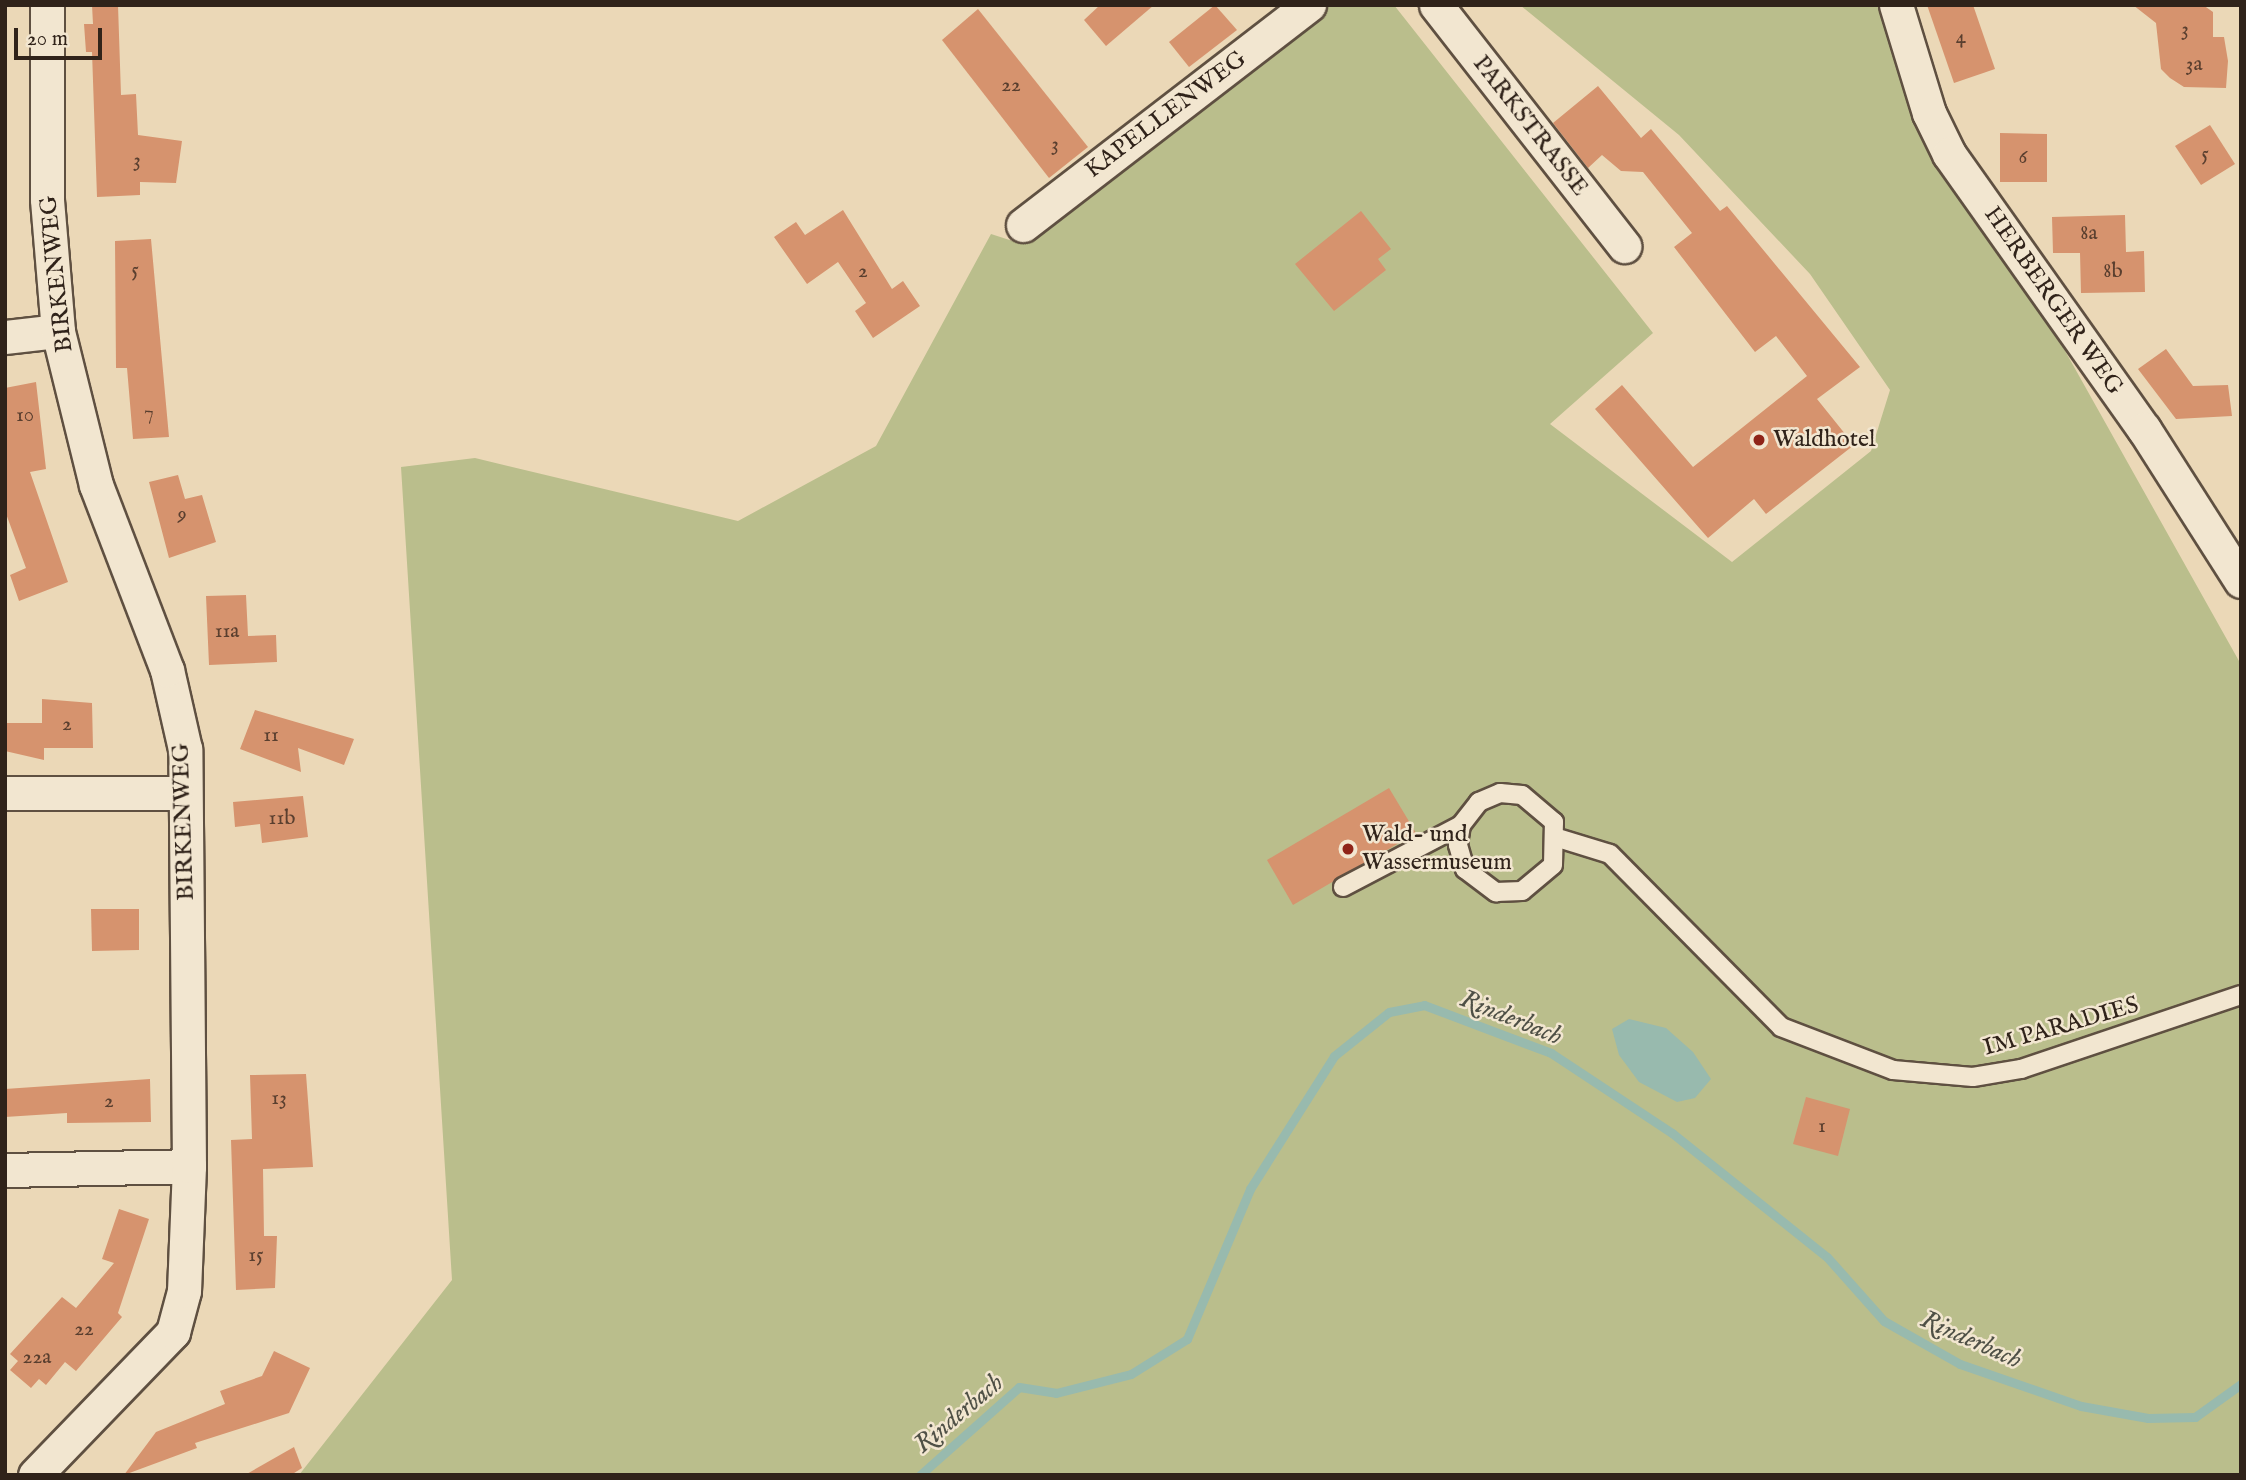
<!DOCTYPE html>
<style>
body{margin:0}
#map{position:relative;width:2246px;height:1480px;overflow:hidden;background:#ebd8b7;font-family:"IM FELL English",serif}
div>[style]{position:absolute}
.green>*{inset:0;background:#babe8c}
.water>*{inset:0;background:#98baae}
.stream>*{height:9px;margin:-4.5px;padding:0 4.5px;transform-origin:4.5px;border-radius:4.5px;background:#98baae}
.building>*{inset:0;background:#d6936e}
.roads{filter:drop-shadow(2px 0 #5f5041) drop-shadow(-2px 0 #5f5041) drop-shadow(0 2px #5f5041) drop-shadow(0 -2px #5f5041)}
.lane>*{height:18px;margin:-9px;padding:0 9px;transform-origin:9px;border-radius:9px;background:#f2e6d0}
.street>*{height:33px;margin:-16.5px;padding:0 16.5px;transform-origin:16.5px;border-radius:16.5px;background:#f2e6d0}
.dots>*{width:19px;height:19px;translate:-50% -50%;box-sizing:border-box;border:4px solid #f2e6d0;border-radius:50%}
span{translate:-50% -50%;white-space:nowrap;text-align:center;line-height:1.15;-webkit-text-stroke:5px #f2e6d0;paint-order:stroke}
.number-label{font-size:21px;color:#5a3f2f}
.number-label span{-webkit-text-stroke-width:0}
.street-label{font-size:24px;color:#30231a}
.poi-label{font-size:24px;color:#30231a}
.left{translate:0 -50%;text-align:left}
.water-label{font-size:26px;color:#4f5046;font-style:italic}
.frame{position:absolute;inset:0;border:7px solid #30231a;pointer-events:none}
.scale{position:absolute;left:14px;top:28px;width:88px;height:32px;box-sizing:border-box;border:4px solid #30231a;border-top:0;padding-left:9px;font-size:21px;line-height:24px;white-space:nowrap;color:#30231a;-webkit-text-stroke:5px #f2e6d0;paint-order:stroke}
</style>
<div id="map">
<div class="green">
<i style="clip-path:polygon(1324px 5px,1394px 5px,1653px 333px,1550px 424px,1732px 562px,1871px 451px,1890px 390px,1810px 274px,1679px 135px,1520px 5px,1880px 5px,1921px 94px,2239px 661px,2241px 1475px,299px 1475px,452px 1280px,401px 467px,475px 458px,738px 521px,876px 446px,991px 234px,1022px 244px)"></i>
</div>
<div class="water">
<i style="clip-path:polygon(1629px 1019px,1666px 1028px,1693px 1052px,1711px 1079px,1695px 1098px,1677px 1102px,1639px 1082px,1619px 1055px,1612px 1029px)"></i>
</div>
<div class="stream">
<i style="left:920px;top:1475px;width:132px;rotate:-41.6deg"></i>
<i style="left:1019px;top:1387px;width:37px;rotate:9deg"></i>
<i style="left:1056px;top:1393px;width:77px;rotate:-14.2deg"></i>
<i style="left:1131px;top:1374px;width:66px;rotate:-32deg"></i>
<i style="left:1187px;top:1339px;width:163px;rotate:-67.2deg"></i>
<i style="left:1250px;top:1189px;width:157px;rotate:-57.7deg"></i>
<i style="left:1334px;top:1056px;width:70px;rotate:-38.7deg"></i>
<i style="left:1389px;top:1012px;width:36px;rotate:-11deg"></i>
<i style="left:1424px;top:1005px;width:136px;rotate:20.7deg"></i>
<i style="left:1551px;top:1053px;width:145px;rotate:33.5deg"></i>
<i style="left:1672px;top:1133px;width:198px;rotate:38.7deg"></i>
<i style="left:1827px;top:1257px;width:86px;rotate:48.3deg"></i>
<i style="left:1884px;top:1321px;width:87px;rotate:29.5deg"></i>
<i style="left:1960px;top:1364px;width:128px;rotate:19.1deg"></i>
<i style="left:2081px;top:1406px;width:68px;rotate:10.2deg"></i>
<i style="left:2148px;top:1418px;width:47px;rotate:-1.2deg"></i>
<i style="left:2195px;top:1417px;width:57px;rotate:-35.7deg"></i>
</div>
<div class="building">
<i style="clip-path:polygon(92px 5px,118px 5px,121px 95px,136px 94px,138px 135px,182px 141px,176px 183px,140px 182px,140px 195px,97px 197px,92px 52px,86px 52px,84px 24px,93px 24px)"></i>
<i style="clip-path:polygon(1100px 5px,1154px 5px,1106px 46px,1084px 20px)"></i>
<i style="clip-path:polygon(1215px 5px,1237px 30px,1189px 67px,1169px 42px)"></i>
<i style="clip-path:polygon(1927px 5px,1973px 5px,1995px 69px,1954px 83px)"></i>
<i style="clip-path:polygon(2133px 5px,2203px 5px,2213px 12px,2213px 37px,2224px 37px,2228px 61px,2226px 88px,2184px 87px,2170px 78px,2161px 69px,2156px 23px)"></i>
<i style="clip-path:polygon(978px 9px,1088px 147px,1049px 178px,942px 40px)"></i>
<i style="clip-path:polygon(1598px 86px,1641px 138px,1651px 129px,1720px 211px,1727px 206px,1860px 367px,1817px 399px,1854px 445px,1766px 514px,1754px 499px,1708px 538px,1595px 409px,1622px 385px,1693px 467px,1807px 376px,1776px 336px,1755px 352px,1674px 247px,1692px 233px,1643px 172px,1621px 171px,1602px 155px,1588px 168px,1553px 123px)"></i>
<i style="clip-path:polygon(2210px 125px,2235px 164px,2201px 185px,2175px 146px)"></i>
<i style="clip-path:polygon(2000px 133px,2047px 134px,2047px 182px,2000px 182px)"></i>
<i style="clip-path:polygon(843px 210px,892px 289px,903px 281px,920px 306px,873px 338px,855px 311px,866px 303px,838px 262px,807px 284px,774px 237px,796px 222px,805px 235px)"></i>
<i style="clip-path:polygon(1361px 211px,1391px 249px,1378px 259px,1386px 270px,1334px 311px,1295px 264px)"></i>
<i style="clip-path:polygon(2125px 215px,2126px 252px,2144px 251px,2145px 292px,2081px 293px,2080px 253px,2053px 253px,2052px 217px)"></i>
<i style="clip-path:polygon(151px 239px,169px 437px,133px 439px,127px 368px,116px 368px,115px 241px)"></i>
<i style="clip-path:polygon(2166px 349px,2193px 386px,2228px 385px,2232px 416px,2176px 419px,2138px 369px)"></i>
<i style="clip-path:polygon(36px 382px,46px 469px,30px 472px,68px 582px,19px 601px,10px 575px,26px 568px,5px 511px,5px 388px)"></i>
<i style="clip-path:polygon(178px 475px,185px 499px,202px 495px,216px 542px,169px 558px,149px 482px)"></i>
<i style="clip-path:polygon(246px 595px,248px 636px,276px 635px,277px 662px,209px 665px,206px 596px)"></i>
<i style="clip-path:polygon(42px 699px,92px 703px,93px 748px,44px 748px,44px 760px,5px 751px,5px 723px,42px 723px)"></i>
<i style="clip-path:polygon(255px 710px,354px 739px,344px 765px,298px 748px,301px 772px,240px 749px)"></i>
<i style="clip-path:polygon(1389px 788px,1416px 833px,1293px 905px,1267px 860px)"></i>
<i style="clip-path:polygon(303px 796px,308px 837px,262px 843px,260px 824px,235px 827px,233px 802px)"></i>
<i style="clip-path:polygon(91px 909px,139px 909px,139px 950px,92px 951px)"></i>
<i style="clip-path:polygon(306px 1074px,313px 1167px,263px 1169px,264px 1236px,277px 1236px,275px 1288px,236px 1290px,231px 1140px,252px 1139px,250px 1075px)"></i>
<i style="clip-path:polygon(150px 1079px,151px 1122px,67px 1123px,67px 1113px,5px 1117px,5px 1089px)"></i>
<i style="clip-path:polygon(1806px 1097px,1850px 1109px,1838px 1156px,1793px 1144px)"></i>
<i style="clip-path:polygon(119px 1209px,149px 1219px,118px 1313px,122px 1317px,76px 1371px,65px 1362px,46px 1385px,39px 1379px,31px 1388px,10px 1370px,18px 1361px,10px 1354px,62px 1297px,76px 1308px,114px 1263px,102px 1259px)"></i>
<i style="clip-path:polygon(274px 1351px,310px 1368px,289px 1413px,195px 1443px,197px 1448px,124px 1475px,156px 1432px,225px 1404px,220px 1391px,262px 1376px)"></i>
<i style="clip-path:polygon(294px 1447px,302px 1468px,291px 1475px,245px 1475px)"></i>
</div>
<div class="roads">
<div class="lane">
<i style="left:1558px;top:838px;width:54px;rotate:17.1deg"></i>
<i style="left:1610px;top:854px;width:243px;rotate:45.3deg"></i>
<i style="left:1781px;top:1027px;width:120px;rotate:21deg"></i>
<i style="left:1893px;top:1070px;width:80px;rotate:5deg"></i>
<i style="left:1973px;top:1077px;width:49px;rotate:-9.5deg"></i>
<i style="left:2021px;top:1069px;width:232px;rotate:-18.6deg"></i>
<i style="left:1343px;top:887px;width:133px;rotate:-27.7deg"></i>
<i style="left:1461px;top:825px;width:20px;rotate:99deg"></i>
<i style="left:1458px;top:845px;width:25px;rotate:74deg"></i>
<i style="left:1465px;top:869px;width:39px;rotate:37deg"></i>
<i style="left:1496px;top:892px;width:26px;rotate:-2deg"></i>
<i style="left:1522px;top:891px;width:40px;rotate:-40deg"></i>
<i style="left:1553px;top:865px;width:43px;rotate:-88.7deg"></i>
<i style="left:1554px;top:822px;width:42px;rotate:-139.8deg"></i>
<i style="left:1522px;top:795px;width:22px;rotate:-175deg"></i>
<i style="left:1500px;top:793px;width:23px;rotate:157deg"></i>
<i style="left:1479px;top:802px;width:29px;rotate:128deg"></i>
</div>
<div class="street">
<i style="left:1436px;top:5px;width:306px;rotate:52deg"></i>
<i style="left:1896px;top:5px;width:113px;rotate:73deg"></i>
<i style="left:1929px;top:113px;width:46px;rotate:64deg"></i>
<i style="left:1949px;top:154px;width:337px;rotate:54.7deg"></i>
<i style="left:2144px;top:429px;width:180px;rotate:57.5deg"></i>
<i style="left:1023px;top:225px;width:361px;rotate:-37.6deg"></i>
<i style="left:5px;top:337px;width:53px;rotate:-6.5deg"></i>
<i style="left:5px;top:793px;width:180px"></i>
<i style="left:5px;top:1170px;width:184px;rotate:-1.2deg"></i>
<i style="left:35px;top:1475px;width:199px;rotate:-46deg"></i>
<i style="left:173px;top:1332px;width:42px;rotate:-75deg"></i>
<i style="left:184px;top:1291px;width:125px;rotate:-87.7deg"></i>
<i style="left:189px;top:1166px;width:417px;rotate:-90.5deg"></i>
<i style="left:185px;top:749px;width:81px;rotate:-102.8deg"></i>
<i style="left:167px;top:670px;width:198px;rotate:-111deg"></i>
<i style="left:96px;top:485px;width:159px;rotate:-103.9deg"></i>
<i style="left:58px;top:331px;width:132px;rotate:-94.8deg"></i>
<i style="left:47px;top:199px;width:194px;rotate:-90deg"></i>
</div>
</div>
<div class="dots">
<i style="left:1759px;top:440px;background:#8f2418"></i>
<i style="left:1348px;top:849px;background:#8f2418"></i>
</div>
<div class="number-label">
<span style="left:2185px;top:30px">3</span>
<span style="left:1961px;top:38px">4</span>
<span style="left:2194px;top:65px">3a</span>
<span style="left:1011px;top:86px">22</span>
<span style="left:1055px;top:145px">3</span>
<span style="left:2205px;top:155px">5</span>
<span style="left:2023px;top:158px">6</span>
<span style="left:137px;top:161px">3</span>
<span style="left:2089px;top:234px">8a</span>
<span style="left:135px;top:271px">5</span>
<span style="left:863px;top:272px">2</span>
<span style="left:2113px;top:272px">8b</span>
<span style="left:149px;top:414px">7</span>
<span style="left:25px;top:416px">10</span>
<span style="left:182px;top:515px">9</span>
<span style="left:227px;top:632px">11a</span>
<span style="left:67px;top:725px">2</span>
<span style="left:271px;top:736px">11</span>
<span style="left:282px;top:819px">11b</span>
<span style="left:279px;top:1099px">13</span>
<span style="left:109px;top:1102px">2</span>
<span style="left:1822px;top:1127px">1</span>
<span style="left:256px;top:1256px">15</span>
<span style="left:84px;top:1330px">22</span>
<span style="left:37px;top:1358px">22a</span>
</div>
<div class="street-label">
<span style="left:1166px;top:115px;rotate:-37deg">KAPELLENWEG</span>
<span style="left:1530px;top:126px;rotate:52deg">PARKSTRASSE</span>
<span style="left:57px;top:274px;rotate:-96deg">BIRKENWEG</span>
<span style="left:2053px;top:301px;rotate:55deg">HERBERGER WEG</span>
<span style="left:184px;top:822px;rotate:-92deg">BIRKENWEG</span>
<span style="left:2061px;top:1027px;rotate:-16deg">IM PARADIES</span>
</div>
<div class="poi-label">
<span class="left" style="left:1773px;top:440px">Waldhotel</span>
<span class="left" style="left:1362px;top:849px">Wald- und<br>Wassermuseum</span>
</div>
<div class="water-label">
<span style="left:1511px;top:1018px;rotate:22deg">Rinderbach</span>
<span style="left:1971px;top:1340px;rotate:24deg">Rinderbach</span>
<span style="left:959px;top:1414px;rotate:-40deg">Rinderbach</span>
</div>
<div class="frame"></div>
<div class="scale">20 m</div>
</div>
